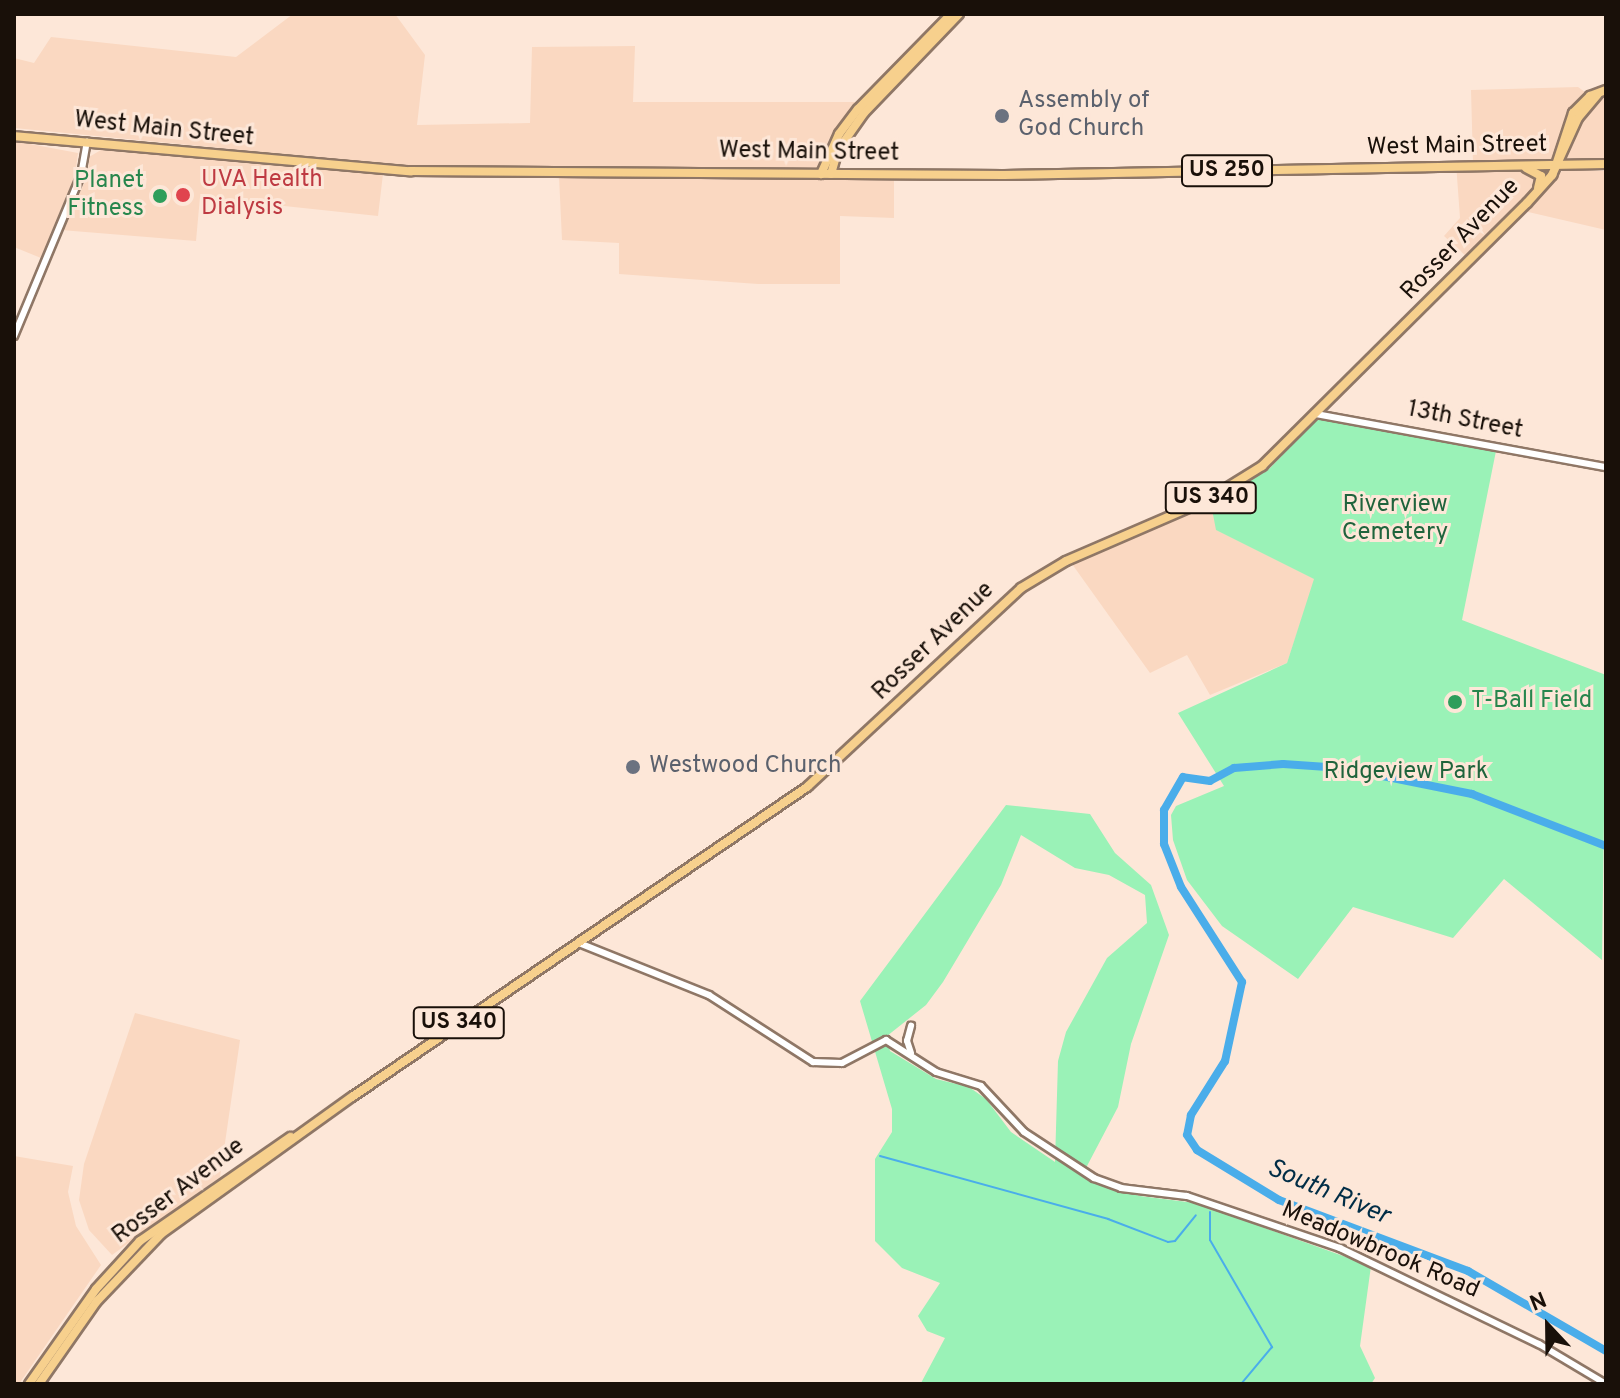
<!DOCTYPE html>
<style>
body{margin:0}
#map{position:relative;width:1620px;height:1398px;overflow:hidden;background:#fde7d8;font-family:Overpass,sans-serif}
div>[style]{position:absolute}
.built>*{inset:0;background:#fad8c1}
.green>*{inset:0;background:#9af2b7}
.stream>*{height:2px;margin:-1px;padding:0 1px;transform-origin:1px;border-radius:1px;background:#4aadea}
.river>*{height:8px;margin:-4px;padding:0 4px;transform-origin:4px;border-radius:4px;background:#4aadea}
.roads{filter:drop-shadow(2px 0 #8f7766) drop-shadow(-2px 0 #8f7766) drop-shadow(0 2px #8f7766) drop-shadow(0 -2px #8f7766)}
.minor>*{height:6px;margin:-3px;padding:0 3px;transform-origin:3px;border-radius:3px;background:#fff}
.major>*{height:8px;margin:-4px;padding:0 4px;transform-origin:4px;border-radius:4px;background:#f7d08d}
.dots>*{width:22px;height:22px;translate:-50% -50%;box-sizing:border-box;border:4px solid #fde7d8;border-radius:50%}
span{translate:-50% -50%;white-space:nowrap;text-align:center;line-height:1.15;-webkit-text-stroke:6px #fde7d8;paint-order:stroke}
.shield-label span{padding:2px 6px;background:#fde7d8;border:2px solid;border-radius:6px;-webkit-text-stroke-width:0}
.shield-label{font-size:22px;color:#191009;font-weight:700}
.worship-label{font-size:24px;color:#5b616d}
.left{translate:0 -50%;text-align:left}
.street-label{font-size:24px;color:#191009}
.health-label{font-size:24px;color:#be3a42}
.leisure-label{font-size:24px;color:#27864d}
.right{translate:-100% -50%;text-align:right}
.park-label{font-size:24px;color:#1f643c}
.water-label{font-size:26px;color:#012d46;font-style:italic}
.frame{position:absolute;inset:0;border:16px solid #191009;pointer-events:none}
.north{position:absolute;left:1508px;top:1286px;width:80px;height:80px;-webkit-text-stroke:6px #fde7d8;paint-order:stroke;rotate:338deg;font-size:22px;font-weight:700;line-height:32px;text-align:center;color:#191009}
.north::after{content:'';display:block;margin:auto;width:28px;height:36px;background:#191009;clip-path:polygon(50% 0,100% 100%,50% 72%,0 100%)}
</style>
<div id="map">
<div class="built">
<i style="clip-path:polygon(293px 14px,395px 14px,425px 55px,417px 125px,530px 123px,532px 47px,635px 46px,633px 102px,859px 102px,829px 139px,817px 168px,405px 166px,14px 128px,14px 58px,34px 63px,51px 37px,236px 57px)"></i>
<i style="clip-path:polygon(1578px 87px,1596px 100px,1606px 94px,1606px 159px,1555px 158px,1549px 173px,1467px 257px,1444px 236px,1460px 218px,1456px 163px,1473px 163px,1471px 90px)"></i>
<i style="clip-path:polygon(14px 141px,78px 153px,75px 175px,41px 258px,14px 247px)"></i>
<i style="clip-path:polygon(101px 150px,383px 174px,378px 216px,200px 197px,196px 241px,61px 230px,88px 176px,89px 157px)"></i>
<i style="clip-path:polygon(1563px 170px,1606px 171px,1606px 230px,1524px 211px)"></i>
<i style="clip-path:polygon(559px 176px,894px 180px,894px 218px,840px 216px,840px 284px,758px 284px,619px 274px,619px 243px,562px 240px)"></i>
<i style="clip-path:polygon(1211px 504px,1217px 530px,1315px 579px,1287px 663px,1210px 695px,1187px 655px,1150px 673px,1072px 564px)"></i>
<i style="clip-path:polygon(135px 1013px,240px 1040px,220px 1177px,112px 1255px,89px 1230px,79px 1200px,84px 1164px)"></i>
<i style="clip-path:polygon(14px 1156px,73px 1166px,68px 1192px,76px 1226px,101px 1265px,19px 1384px,14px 1384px)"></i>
</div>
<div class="green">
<i style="clip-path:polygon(1317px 419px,1496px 451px,1462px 620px,1606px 675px,1602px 960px,1504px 879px,1453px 938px,1353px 907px,1298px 979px,1222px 926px,1187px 880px,1173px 840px,1171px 815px,1176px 806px,1224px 786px,1178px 713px,1287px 663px,1314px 579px,1216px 530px,1211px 504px,1270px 468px)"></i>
<i style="clip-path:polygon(evenodd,1006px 805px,1090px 814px,1115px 853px,1151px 885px,1169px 935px,1131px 1044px,1118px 1107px,1087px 1166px,1086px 1178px,1140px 1196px,1195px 1203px,1371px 1266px,1360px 1346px,1375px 1378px,1371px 1384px,921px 1383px,945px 1338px,927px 1331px,918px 1316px,940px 1283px,902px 1268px,875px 1241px,875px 1159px,892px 1132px,892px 1109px,860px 1001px,1006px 805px,1021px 835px,1075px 868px,1109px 875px,1145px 895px,1147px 923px,1107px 958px,1066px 1032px,1058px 1061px,1055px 1162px,1011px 1132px,986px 1099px,969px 1087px,936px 1079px,890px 1051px,887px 1036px,926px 1005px,943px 982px,1001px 885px,1021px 835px)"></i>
</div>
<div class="stream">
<i style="left:880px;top:1156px;width:237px;rotate:15.4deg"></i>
<i style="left:1108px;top:1219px;width:64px;rotate:21deg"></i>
<i style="left:1168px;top:1242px;width:7px;rotate:-8deg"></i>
<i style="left:1175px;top:1241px;width:33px;rotate:-51deg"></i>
<i style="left:1210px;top:1212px;width:28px;rotate:90deg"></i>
<i style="left:1210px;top:1240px;width:124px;rotate:59.9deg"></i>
<i style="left:1272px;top:1347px;width:48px;rotate:130deg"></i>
</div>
<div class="river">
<i style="left:1606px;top:846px;width:144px;rotate:-158.8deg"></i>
<i style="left:1472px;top:794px;width:133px;rotate:-168.7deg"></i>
<i style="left:1342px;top:768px;width:59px;rotate:-176.1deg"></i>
<i style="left:1283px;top:764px;width:49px;rotate:175.3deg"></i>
<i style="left:1234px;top:768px;width:27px;rotate:152deg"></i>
<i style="left:1210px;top:781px;width:27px;rotate:-172deg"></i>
<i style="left:1183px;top:777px;width:38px;rotate:120deg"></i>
<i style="left:1164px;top:810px;width:34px;rotate:90deg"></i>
<i style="left:1164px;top:844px;width:46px;rotate:68.4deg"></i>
<i style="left:1181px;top:887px;width:113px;rotate:57.3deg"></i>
<i style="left:1242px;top:982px;width:81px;rotate:102.1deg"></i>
<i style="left:1225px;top:1061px;width:64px;rotate:122.2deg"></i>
<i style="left:1191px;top:1115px;width:20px;rotate:101deg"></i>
<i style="left:1187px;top:1135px;width:18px;rotate:56deg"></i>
<i style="left:1197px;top:1150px;width:96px;rotate:31.4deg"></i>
<i style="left:1279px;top:1200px;width:202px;rotate:20.6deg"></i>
<i style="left:1468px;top:1271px;width:160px;rotate:30.1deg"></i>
</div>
<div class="roads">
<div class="minor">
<i style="left:14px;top:336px;width:174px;rotate:-67.4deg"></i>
<i style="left:81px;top:175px;width:34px;rotate:-80deg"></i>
<i style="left:1316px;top:414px;width:295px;rotate:10.4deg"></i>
<i style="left:579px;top:943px;width:140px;rotate:21.8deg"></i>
<i style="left:709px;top:995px;width:124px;rotate:32.8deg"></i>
<i style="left:813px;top:1062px;width:29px;rotate:2deg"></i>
<i style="left:842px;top:1063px;width:50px;rotate:-27.6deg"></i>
<i style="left:886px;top:1040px;width:59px;rotate:32.6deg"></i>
<i style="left:936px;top:1072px;width:47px;rotate:17.3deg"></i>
<i style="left:981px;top:1086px;width:63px;rotate:46.9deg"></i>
<i style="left:1024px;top:1132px;width:84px;rotate:33.3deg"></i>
<i style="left:1094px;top:1178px;width:29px;rotate:20deg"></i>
<i style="left:1121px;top:1188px;width:66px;rotate:6.9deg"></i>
<i style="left:1187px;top:1196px;width:162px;rotate:18.8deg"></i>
<i style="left:1340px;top:1248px;width:221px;rotate:25.8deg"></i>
<i style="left:1539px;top:1344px;width:78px;rotate:30.8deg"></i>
<i style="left:911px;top:1053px;width:13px;rotate:-108deg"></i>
<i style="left:907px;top:1041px;width:16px;rotate:-75deg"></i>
</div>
<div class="major">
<i style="left:14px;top:136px;width:398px;rotate:5.1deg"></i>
<i style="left:410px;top:171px;width:594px;rotate:0.39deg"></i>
<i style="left:1004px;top:175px;width:602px;rotate:-1.05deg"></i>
<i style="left:1556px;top:165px;width:55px;rotate:-71.9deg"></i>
<i style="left:1573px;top:113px;width:24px;rotate:-45deg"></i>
<i style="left:1590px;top:96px;width:17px;rotate:-21deg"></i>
<i style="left:1526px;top:168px;width:17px;rotate:28deg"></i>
<i style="left:1541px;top:176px;width:12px;rotate:104deg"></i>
<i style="left:821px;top:174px;width:44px;rotate:-65.8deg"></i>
<i style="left:839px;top:134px;width:31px;rotate:-53deg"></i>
<i style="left:858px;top:109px;width:133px;rotate:-45.6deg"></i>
<i style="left:831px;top:174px;width:25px;rotate:-74deg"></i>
<i style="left:838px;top:150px;width:45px;rotate:-54.9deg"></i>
<i style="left:864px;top:113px;width:137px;rotate:-46.2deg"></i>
<i style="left:29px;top:1384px;width:116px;rotate:-54.8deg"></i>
<i style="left:96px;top:1289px;width:65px;rotate:-47.5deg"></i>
<i style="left:140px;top:1241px;width:183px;rotate:-34.7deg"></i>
<i style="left:39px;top:1384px;width:101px;rotate:-55.1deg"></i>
<i style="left:97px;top:1301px;width:93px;rotate:-46.3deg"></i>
<i style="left:161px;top:1234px;width:235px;rotate:-35.7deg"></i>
<i style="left:352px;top:1097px;width:551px;rotate:-34.27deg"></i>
<i style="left:807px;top:787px;width:292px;rotate:-42.9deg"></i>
<i style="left:1021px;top:588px;width:52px;rotate:-31deg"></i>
<i style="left:1066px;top:561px;width:154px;rotate:-23.4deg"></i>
<i style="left:1207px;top:500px;width:65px;rotate:-31.7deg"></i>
<i style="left:1262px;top:466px;width:373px;rotate:-44.8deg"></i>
<i style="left:1527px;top:203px;width:38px;rotate:-48deg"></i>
<i style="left:1552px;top:175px;width:63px;rotate:-65.5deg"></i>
<i style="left:1578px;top:118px;width:30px;rotate:-50deg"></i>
</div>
</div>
<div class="dots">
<i style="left:1002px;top:116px;background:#6b7280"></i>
<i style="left:183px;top:195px;background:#e0444e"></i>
<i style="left:160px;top:196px;background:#2e9e5b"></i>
<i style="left:1455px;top:702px;background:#2e9e5b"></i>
<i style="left:633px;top:767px;background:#6b7280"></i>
</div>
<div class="shield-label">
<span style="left:1227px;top:171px">US 250</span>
<span style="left:1211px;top:498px">US 340</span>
<span style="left:459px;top:1023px">US 340</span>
</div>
<div class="worship-label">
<span class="left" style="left:1018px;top:116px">Assembly of<br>God Church</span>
<span class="left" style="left:649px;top:767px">Westwood Church</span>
</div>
<div class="street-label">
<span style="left:164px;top:130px;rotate:6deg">West Main Street</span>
<span style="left:1457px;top:147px;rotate:-1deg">West Main Street</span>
<span style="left:809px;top:153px;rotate:1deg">West Main Street</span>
<span style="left:1461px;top:240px;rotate:-46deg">Rosser Avenue</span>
<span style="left:1465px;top:421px;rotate:11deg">13th Street</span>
<span style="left:934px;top:642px;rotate:-44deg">Rosser Avenue</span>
<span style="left:179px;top:1192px;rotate:-37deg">Rosser Avenue</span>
<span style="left:1380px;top:1251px;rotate:23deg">Meadowbrook Road</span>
</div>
<div class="health-label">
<span class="left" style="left:201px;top:195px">UVA Health<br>Dialysis</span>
</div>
<div class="leisure-label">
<span class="right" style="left:144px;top:196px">Planet<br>Fitness</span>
<span class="left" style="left:1471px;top:702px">T-Ball Field</span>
</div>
<div class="park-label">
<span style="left:1395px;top:520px">Riverview<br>Cemetery</span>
<span style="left:1406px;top:773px">Ridgeview Park</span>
</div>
<div class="water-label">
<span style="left:1328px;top:1193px;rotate:23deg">South River</span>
</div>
<div class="frame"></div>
<div class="north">N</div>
</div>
